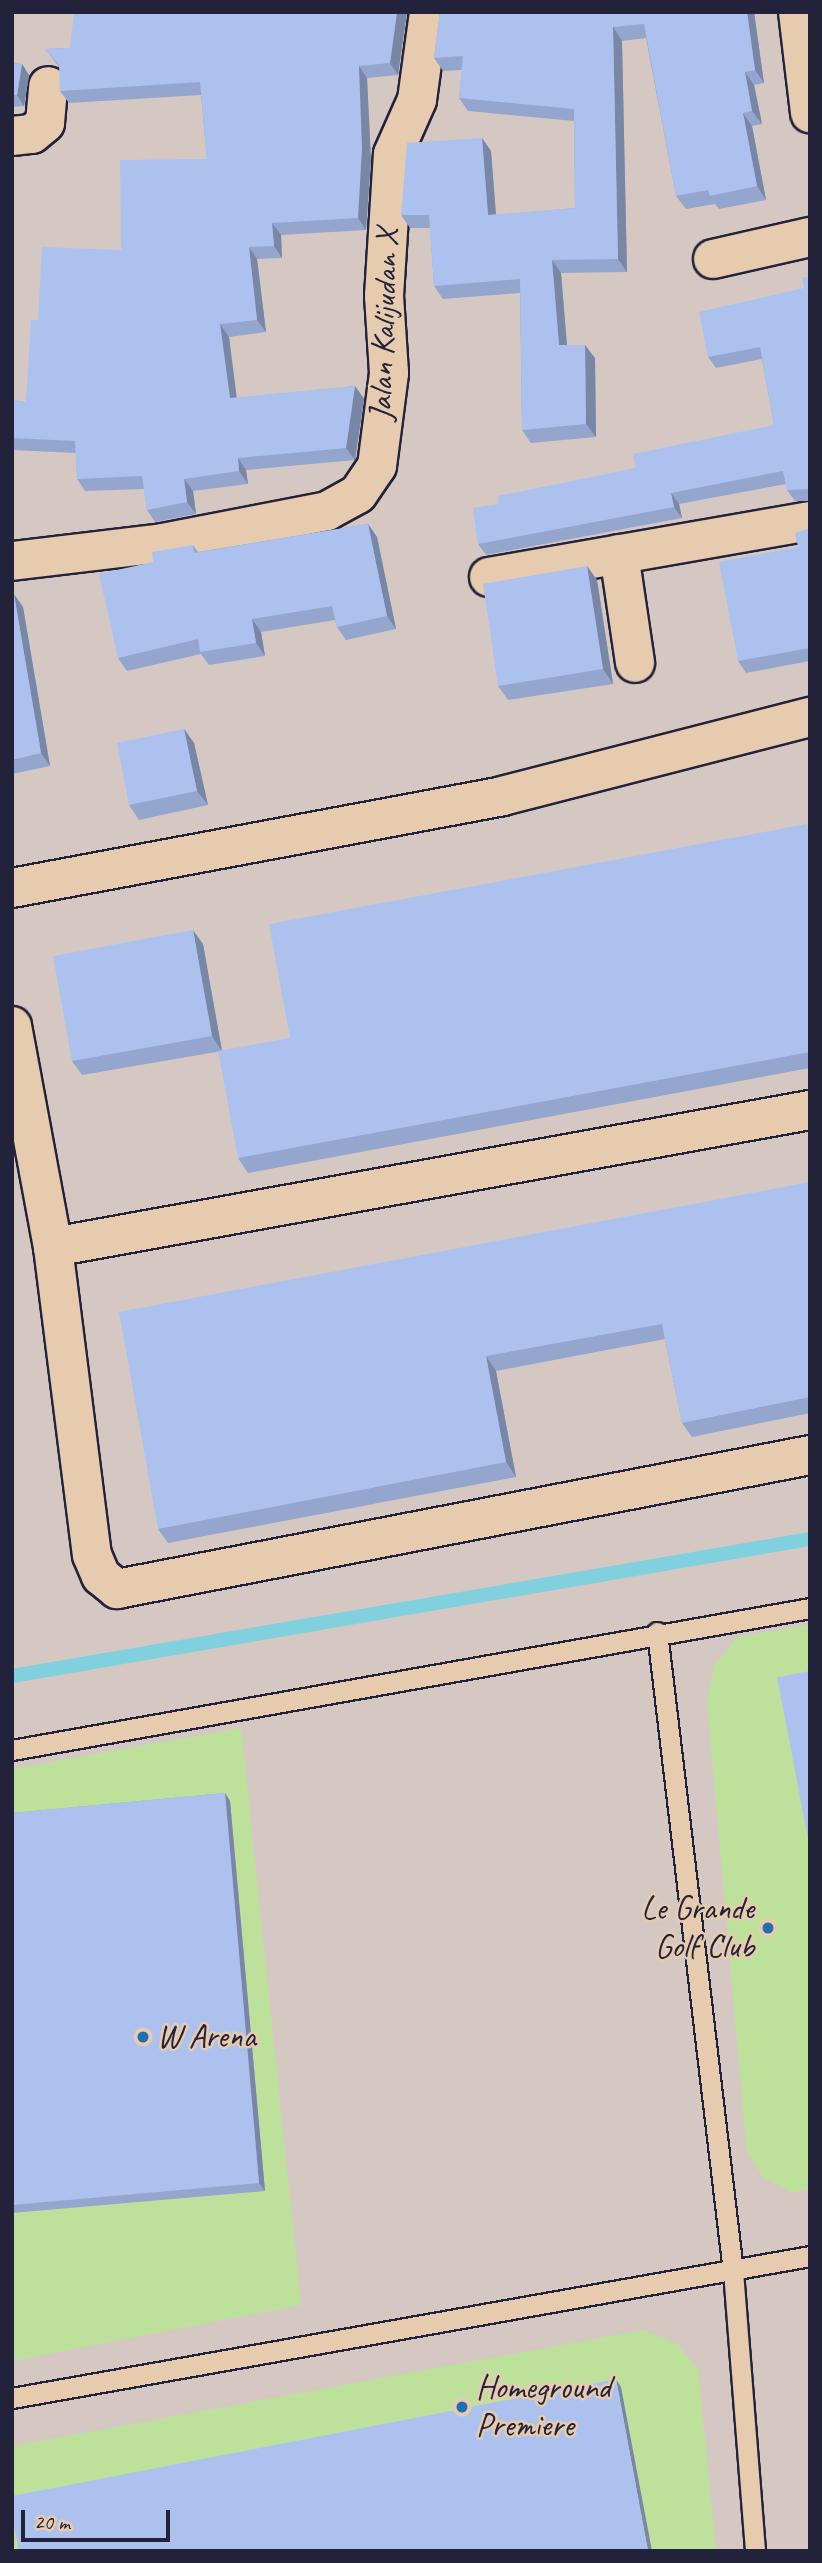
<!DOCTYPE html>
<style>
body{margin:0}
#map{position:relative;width:822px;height:2563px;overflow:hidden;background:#d5c8c2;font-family:Caveat,sans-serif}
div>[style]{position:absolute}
.green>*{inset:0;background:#bde19b}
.stream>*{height:14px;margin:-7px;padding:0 7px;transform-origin:7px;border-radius:7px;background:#81d0de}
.roads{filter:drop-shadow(2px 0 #22223b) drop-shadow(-2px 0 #22223b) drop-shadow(0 2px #22223b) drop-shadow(0 -2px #22223b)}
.lane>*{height:19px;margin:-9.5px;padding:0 9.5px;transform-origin:9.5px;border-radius:9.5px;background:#e6cbae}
.street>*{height:38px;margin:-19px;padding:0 19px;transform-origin:19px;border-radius:19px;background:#e6cbae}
.wall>*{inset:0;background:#95a6ce}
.shaded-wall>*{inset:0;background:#7987a7}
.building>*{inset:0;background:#adc1ef}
.dots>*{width:19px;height:19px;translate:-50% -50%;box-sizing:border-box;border:4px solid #e6cbae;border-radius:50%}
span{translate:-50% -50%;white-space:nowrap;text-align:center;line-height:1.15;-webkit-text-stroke:5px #e6cbae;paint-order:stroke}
.street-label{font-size:33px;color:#22223b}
.poi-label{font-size:33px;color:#22223b}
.right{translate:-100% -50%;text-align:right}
.left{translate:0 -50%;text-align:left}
.frame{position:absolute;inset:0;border:14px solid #22223b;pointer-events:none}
.scale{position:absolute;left:21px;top:2510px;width:149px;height:32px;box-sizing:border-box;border:4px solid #22223b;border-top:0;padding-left:9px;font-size:21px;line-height:24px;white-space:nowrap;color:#22223b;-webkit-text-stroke:5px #e6cbae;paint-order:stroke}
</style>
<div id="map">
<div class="green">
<i style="clip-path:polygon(810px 1625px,810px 2189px,792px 2193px,763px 2177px,747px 2152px,707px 1703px,714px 1665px,738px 1637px)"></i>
<i style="clip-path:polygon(241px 1728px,301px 2305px,17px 2360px,12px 2358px,12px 1769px)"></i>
<i style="clip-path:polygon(644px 2330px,677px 2344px,698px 2369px,716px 2551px,12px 2551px,12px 2446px)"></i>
</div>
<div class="stream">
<i style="left:12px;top:1676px;width:810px;rotate:-9.74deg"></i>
</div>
<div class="roads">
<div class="lane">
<i style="left:657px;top:1632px;width:644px;rotate:83.22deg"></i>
<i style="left:733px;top:2271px;width:281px;rotate:85.5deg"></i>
<i style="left:12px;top:1750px;width:811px;rotate:-10.09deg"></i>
<i style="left:12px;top:2398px;width:811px;rotate:-10.09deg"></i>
</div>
<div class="street">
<i style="left:798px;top:12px;width:102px;rotate:83.2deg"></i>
<i style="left:12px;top:136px;width:20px;rotate:-6deg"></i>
<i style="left:32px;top:134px;width:17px;rotate:-40deg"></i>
<i style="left:45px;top:123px;width:37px;rotate:-85deg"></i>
<i style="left:713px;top:259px;width:99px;rotate:-12.8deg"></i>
<i style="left:619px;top:554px;width:110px;rotate:81.6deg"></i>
<i style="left:12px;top:561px;width:152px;rotate:-6.8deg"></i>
<i style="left:163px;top:543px;width:167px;rotate:-11deg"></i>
<i style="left:327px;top:511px;width:35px;rotate:-29deg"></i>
<i style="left:358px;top:494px;width:34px;rotate:-56deg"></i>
<i style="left:377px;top:466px;width:94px;rotate:-82.6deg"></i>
<i style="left:389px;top:373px;width:77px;rotate:-93.7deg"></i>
<i style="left:384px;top:296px;width:142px;rotate:-86.4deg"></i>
<i style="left:393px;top:154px;width:59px;rotate:-66deg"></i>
<i style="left:417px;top:100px;width:89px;rotate:-82.2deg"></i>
<i style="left:489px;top:577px;width:326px;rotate:-9.9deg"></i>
<i style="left:12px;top:888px;width:499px;rotate:-10.6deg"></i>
<i style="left:502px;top:796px;width:318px;rotate:-14.4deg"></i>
<i style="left:12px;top:1026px;width:225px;rotate:79.5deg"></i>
<i style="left:53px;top:1247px;width:310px;rotate:82.8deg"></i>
<i style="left:92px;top:1555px;width:23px;rotate:67deg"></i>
<i style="left:101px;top:1576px;width:21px;rotate:39deg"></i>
<i style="left:117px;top:1589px;width:706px;rotate:-10.94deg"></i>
<i style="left:53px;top:1247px;width:769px;rotate:-10.26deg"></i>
</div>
</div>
<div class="wall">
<i style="clip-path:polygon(407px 12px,398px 75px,367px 78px,371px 160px,366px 230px,281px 235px,282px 258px,257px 259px,266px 332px,229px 337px,237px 398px,355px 386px,364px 399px,355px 460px,246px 470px,248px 484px,193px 491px,196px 514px,155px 522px,147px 510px,144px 489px,85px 491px,77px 479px,76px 453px,12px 450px,12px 400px,26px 402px,38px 320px,121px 250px,207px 159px,201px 95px,69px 103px,60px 91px,60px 68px,45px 49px,70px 48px)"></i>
<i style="clip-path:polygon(440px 12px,754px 12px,764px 83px,754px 85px,762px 124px,752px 126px,766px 200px,719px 209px,715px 204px,686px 209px,676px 196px,646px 38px,622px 41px,627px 272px,561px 273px,567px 345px,595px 358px,596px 437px,531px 443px,522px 430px,520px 293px,443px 299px,434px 286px,430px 228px,410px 228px,401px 215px,482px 138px,491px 151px,496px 215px,575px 208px,574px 121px,468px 111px,459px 98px,462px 70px,443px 71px,434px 58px)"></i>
<i style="clip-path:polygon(12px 63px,22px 64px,29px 75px,24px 106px,12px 107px)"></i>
<i style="clip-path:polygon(810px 276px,810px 501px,795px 501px,787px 490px,786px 484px,679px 504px,682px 518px,486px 555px,478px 544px,499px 504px,636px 468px,774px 425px,762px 359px,716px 368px,708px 357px,804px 288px)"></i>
<i style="clip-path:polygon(368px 524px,377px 537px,396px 629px,346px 640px,337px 627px,335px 620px,261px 632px,265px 656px,209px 665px,201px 654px,127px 671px,118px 658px,153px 562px,193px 545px,198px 552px)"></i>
<i style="clip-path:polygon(810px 528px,810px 661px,746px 673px,738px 661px,798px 547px)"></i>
<i style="clip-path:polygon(587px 566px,597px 580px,613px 684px,508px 700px,498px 686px)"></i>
<i style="clip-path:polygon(12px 594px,23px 607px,50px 766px,12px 774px)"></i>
<i style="clip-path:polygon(184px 729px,194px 743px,208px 805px,139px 820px,129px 805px)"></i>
<i style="clip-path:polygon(810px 827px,810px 1068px,248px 1173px,238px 1158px)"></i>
<i style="clip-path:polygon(203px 944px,222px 1051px,82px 1075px,72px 1061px)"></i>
<i style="clip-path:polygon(810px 1182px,810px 1413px,692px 1437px,682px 1423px,665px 1339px,496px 1371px,516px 1477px,168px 1543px,158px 1529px)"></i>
<i style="clip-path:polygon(225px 1793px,230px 1801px,265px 2191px,12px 2213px,12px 1813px)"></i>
</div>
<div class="shaded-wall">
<i style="clip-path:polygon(397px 12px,407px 12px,398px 75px,390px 63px)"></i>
<i style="clip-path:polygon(747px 12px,754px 12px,764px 83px,755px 70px)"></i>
<i style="clip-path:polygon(613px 27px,622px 41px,627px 272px,618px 259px)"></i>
<i style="clip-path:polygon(22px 64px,29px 75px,24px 106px,17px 95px)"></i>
<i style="clip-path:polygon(359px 66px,367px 78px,371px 160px,366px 230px,358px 218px)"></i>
<i style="clip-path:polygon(745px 72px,754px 85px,762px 124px,752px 111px)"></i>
<i style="clip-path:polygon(743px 113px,752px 126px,766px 200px,757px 186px)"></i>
<i style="clip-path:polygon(482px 138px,491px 151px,497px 228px,488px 215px)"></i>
<i style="clip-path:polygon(272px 223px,281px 235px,282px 258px,274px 246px)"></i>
<i style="clip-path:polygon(249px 247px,257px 259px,266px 332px,257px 320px)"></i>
<i style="clip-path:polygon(552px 260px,561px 273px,568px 358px,559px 345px)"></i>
<i style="clip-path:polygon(220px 324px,229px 337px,238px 410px,230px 398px)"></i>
<i style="clip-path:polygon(585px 345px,595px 358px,596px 437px,586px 424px)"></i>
<i style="clip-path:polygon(355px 386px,364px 399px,355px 460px,346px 448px)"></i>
<i style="clip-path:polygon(238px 458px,246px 470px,248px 484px,239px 471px)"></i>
<i style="clip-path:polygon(184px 479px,193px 491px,196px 514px,187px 502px)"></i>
<i style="clip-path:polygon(671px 493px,679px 504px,682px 518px,674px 507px)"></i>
<i style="clip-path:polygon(368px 524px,377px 537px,396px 629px,387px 616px)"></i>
<i style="clip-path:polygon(587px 566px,597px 580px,613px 684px,603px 669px)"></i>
<i style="clip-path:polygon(14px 594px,23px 607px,50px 766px,41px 753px)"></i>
<i style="clip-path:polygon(252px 619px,261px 632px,265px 656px,256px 643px)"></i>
<i style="clip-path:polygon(184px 729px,194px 743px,208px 805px,197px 791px)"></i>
<i style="clip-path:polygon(193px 930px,203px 944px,222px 1051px,212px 1036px)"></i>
<i style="clip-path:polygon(486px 1356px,496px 1371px,516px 1477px,506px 1462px)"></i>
<i style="clip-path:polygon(225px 1793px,230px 1801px,265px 2191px,259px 2183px)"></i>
<i style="clip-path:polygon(616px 2379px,621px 2387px,652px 2551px,648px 2551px)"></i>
</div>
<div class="building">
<i style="clip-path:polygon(74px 12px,397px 12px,390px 63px,359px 66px,362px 148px,358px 218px,272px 223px,274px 246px,249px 247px,257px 320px,220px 324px,230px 398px,355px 386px,346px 448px,238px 458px,239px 471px,184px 479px,187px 502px,147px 510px,142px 476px,77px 479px,75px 441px,12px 438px,12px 400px,26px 402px,31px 320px,38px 320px,42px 247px,121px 250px,120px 160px,207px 159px,200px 82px,60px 91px,59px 65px,45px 49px,70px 48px)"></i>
<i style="clip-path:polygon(440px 12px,747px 12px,755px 70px,745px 72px,752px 111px,743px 113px,757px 186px,710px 196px,708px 190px,676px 196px,644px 24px,613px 27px,618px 259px,552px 260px,559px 345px,585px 345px,586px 424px,522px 430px,520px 279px,434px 286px,429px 215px,401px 215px,407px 143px,482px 138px,488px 215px,575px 208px,574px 109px,459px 98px,463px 56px,434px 58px)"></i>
<i style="clip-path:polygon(12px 63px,22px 64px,17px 95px,12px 95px)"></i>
<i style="clip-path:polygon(810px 276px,810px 489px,787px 490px,783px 471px,671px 493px,674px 507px,478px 544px,473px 508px,499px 504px,498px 496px,636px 468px,633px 454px,774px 425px,760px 347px,708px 357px,699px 312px,804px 288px,802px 278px)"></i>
<i style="clip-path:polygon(368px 524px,387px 616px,337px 627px,332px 606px,252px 619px,256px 643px,200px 652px,198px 639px,118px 658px,99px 574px,153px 562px,152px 552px,193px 545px,194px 553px)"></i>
<i style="clip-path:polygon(810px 528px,810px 648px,738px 661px,719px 562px,798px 547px,795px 533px)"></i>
<i style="clip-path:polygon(587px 566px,603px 669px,498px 686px,483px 584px)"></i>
<i style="clip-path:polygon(12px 594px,14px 594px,41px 753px,12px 760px)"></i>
<i style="clip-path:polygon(184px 729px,197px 791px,129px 805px,117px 743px)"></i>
<i style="clip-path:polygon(807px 824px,810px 836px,810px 1052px,238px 1158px,218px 1051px,290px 1038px,269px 924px)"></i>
<i style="clip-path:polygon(193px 930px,212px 1036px,72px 1061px,53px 956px)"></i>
<i style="clip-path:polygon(810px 1182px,810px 1397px,682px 1423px,662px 1324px,486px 1356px,506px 1462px,158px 1529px,119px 1312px)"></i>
<i style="clip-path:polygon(810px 1671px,810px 1849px,777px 1677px)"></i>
<i style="clip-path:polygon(225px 1793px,259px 2183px,12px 2205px,12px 1813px)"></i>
<i style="clip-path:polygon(616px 2379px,648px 2551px,19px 2551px,12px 2514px,12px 2496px)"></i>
</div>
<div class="dots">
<i style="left:768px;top:1928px;background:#1f6fb2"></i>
<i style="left:143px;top:2037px;background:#1f6fb2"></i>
<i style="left:462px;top:2407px;background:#1f6fb2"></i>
</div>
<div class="street-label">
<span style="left:384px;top:325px;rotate:-88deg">Jalan Kalijudan X</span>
</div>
<div class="poi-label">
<span class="right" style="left:754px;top:1928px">Le Grande<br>Golf Club</span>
<span class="left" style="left:157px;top:2037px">W Arena</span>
<span class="left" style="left:476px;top:2407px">Homeground<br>Premiere</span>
</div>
<div class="frame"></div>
<div class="scale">20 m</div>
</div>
